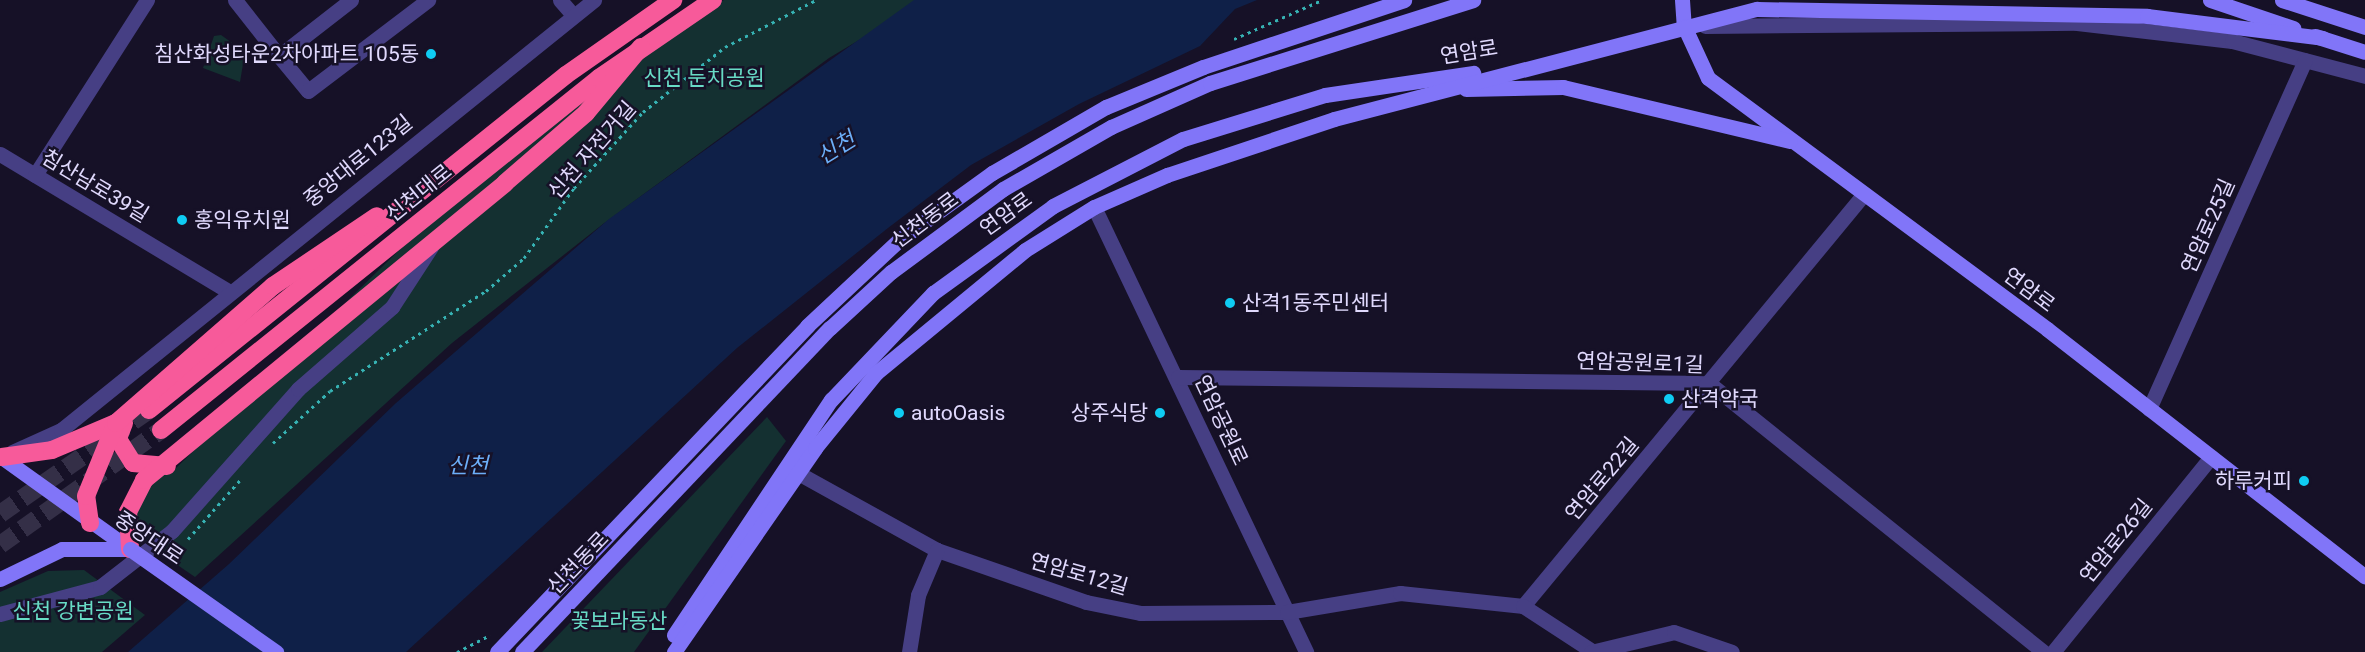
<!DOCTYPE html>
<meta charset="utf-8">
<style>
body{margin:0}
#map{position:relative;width:2365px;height:652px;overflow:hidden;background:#161127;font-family:Roboto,"Noto Sans KR",sans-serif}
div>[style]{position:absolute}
.green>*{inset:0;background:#143031}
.water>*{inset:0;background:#0f2048}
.highway-tunnel>*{height:18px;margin-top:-9px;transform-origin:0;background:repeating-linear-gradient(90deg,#342f47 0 18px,transparent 0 27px)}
.path>*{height:3px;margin-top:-1.5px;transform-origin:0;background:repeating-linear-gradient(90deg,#36b3b4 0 3px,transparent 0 7.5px)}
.street>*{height:15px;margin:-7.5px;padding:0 7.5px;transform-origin:7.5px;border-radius:7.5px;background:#463f84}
.secondary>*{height:15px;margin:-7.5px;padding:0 7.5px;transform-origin:7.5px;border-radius:7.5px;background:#8175f8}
.highway>*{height:18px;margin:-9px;padding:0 9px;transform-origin:9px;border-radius:9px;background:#f75a9a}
.secondary-bridge>*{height:15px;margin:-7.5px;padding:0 7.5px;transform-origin:7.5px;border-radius:7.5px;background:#8175f8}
.dots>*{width:16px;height:16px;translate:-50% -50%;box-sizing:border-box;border:3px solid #161127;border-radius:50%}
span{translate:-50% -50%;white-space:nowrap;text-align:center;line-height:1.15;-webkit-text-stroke:5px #161127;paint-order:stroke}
.street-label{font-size:21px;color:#e0d9fd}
.poi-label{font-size:21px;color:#e0d9fd}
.right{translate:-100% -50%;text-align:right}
.left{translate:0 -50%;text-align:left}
.park-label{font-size:21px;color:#68dbc6}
.water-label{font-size:22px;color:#6caef8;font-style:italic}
</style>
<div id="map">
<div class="green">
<i style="clip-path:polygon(724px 0,926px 0,829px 58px,603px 224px,452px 343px,195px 577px,138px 538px,130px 504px,144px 480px,172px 472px,428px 222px,676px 27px)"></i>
<i style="clip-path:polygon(221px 35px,245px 52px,240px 82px,203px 68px,214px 36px)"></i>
<i style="clip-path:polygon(767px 417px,786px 441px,634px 652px,542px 652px)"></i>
<i style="clip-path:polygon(84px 570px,145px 615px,102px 652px,0 652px,0 592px,48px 571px)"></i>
</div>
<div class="water">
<i style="clip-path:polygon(914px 0,1257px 0,1235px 9px,1200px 46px,1079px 104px,971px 165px,888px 228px,737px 348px,406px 652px,128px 652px,229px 564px,396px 403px,609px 219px)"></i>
</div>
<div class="highway-tunnel">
<i style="left:0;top:514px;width:182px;rotate:-34.9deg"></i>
<i style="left:0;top:545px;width:198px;rotate:-35.5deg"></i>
</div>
<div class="path">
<i style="left:1234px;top:39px;width:96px;rotate:-23.9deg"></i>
<i style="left:273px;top:443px;width:77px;rotate:-42.4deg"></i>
<i style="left:330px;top:391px;width:185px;rotate:-32.7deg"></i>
<i style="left:486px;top:291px;width:50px;rotate:-41deg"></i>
<i style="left:524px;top:258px;width:86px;rotate:-54.5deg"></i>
<i style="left:574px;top:188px;width:103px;rotate:-47.8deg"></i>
<i style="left:643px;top:112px;width:105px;rotate:-38.4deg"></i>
<i style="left:725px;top:47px;width:102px;rotate:-27.3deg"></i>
<i style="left:188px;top:539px;width:80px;rotate:-48.5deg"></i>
<i style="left:457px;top:652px;width:37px;rotate:-27deg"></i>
</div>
<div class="street">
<i style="left:235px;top:0;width:71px;rotate:51.8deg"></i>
<i style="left:351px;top:0;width:91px;rotate:142.1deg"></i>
<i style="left:279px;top:56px;width:45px;rotate:50.4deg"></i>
<i style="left:308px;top:91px;width:151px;rotate:-37.2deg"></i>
<i style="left:560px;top:0;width:20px;rotate:49deg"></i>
<i style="left:1705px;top:26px;width:372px;rotate:-0.5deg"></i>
<i style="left:2077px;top:23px;width:156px;rotate:6.6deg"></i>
<i style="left:2232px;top:41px;width:138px;rotate:14.7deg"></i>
<i style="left:0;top:154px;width:268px;rotate:31deg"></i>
<i style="left:35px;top:175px;width:208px;rotate:-57.4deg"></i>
<i style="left:1094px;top:207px;width:493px;rotate:64.5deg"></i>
<i style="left:1178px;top:377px;width:531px;rotate:0.65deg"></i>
<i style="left:1709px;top:383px;width:429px;rotate:38.8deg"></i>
<i style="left:2149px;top:409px;width:382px;rotate:-65.9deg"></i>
<i style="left:12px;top:452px;width:54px;rotate:-24.2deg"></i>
<i style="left:61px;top:430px;width:685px;rotate:-38.9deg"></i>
<i style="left:798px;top:473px;width:159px;rotate:29deg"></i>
<i style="left:937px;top:550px;width:158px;rotate:19.2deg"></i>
<i style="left:1086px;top:602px;width:55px;rotate:11.5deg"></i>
<i style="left:1140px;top:613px;width:147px;rotate:-0.4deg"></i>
<i style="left:1287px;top:612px;width:115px;rotate:-9.5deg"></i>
<i style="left:1400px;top:593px;width:124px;rotate:6deg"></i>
<i style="left:1523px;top:606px;width:535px;rotate:-50.39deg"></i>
<i style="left:1523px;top:606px;width:82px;rotate:33.1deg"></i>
<i style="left:0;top:614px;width:104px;rotate:-15.1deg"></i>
<i style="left:100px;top:587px;width:91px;rotate:-37.9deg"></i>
<i style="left:172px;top:531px;width:190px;rotate:-48.4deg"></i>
<i style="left:298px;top:389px;width:125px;rotate:-41.1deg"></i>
<i style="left:392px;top:307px;width:72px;rotate:-57deg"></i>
<i style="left:909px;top:652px;width:58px;rotate:-81deg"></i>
<i style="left:918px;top:595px;width:49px;rotate:-67.1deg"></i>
<i style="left:1591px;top:652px;width:85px;rotate:-13.5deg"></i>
<i style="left:1674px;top:632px;width:61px;rotate:19deg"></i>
<i style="left:2053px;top:652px;width:251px;rotate:-51deg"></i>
</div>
<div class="secondary">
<i style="left:1682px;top:0;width:26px;rotate:86deg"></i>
<i style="left:1684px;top:26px;width:57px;rotate:65.2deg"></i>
<i style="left:1708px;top:78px;width:422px;rotate:36.5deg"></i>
<i style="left:2047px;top:329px;width:403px;rotate:37.9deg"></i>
<i style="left:2210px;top:0;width:88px;rotate:18.6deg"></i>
<i style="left:2282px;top:0;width:87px;rotate:18deg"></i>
<i style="left:2315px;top:36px;width:52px;rotate:17.7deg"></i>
<i style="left:1466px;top:89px;width:97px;rotate:-1.2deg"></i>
<i style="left:1563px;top:87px;width:233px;rotate:13.4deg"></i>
<i style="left:0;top:456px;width:160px;rotate:35.6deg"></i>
<i style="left:0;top:579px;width:69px;rotate:-25.8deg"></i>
<i style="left:62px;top:549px;width:65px"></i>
<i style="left:674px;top:635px;width:283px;rotate:-56.3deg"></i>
<i style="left:831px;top:400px;width:148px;rotate:-46.4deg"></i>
<i style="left:933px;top:293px;width:148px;rotate:-35.9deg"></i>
<i style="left:1053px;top:206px;width:146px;rotate:-27.3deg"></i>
<i style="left:1183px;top:139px;width:149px;rotate:-17.2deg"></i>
<i style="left:1325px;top:95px;width:150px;rotate:-8.5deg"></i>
<i style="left:497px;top:652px;width:450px;rotate:-46.4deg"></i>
<i style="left:807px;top:326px;width:126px;rotate:-43.1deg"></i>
<i style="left:899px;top:240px;width:115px;rotate:-35.8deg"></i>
<i style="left:992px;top:173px;width:132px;rotate:-30.1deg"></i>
<i style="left:1106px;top:107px;width:105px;rotate:-22.4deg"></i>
<i style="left:1203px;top:67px;width:212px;rotate:-18.4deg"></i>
<i style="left:522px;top:652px;width:447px;rotate:-46.5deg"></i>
<i style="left:830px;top:328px;width:83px;rotate:-42.6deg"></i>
<i style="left:891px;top:272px;width:139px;rotate:-36.5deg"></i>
<i style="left:1003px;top:189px;width:125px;rotate:-29.9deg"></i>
<i style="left:1111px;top:127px;width:108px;rotate:-24deg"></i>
<i style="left:1210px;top:83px;width:276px;rotate:-17.5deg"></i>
<i style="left:674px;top:652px;width:248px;rotate:-55.3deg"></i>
<i style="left:815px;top:448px;width:97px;rotate:-50.9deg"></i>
<i style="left:876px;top:373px;width:193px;rotate:-39.5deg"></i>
<i style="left:1025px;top:250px;width:81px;rotate:-31.9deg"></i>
<i style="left:1094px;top:207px;width:80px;rotate:-23.7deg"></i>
<i style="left:1167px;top:175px;width:176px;rotate:-18.5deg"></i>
<i style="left:1334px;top:119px;width:437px;rotate:-14.6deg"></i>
<i style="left:1757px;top:9px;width:390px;rotate:1deg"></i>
<i style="left:2147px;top:16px;width:177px;rotate:7.1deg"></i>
</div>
<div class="highway">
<i style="left:149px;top:410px;width:535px;rotate:-38.78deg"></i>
<i style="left:566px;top:75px;width:131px;rotate:-35deg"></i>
<i style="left:124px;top:423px;width:17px;rotate:111deg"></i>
<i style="left:118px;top:439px;width:28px;rotate:58deg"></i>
<i style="left:133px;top:463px;width:34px;rotate:5deg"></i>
<i style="left:161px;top:430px;width:562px;rotate:-38.79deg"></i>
<i style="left:599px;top:78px;width:138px;rotate:-34.4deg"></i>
<i style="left:2px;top:457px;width:50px;rotate:-8deg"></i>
<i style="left:52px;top:450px;width:69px;rotate:-22.9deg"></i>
<i style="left:90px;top:523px;width:27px;rotate:-98deg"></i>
<i style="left:86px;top:496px;width:79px;rotate:-67.7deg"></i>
<i style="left:116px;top:423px;width:208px;rotate:-41.1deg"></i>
<i style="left:273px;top:286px;width:125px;rotate:-33.9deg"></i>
<i style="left:130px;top:549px;width:37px;rotate:-93deg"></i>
<i style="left:128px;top:512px;width:36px;rotate:-63deg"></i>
<i style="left:144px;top:480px;width:467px;rotate:-39.4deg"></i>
<i style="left:505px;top:183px;width:107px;rotate:-40.8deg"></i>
<i style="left:586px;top:113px;width:86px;rotate:-50.2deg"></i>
</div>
<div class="secondary-bridge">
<i style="left:130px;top:549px;width:179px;rotate:35.2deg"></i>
</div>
<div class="dots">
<i style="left:431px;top:54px;background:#0fccf3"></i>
<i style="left:182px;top:220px;background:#0fccf3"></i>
<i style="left:1230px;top:303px;background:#0fccf3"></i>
<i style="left:1669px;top:399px;background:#0fccf3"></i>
<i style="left:899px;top:413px;background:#0fccf3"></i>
<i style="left:1160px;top:413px;background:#0fccf3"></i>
<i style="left:2304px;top:481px;background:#0fccf3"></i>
</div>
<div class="street-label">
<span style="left:1469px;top:52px;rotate:-9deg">연암로</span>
<span style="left:592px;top:150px;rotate:-49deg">신천 자전거길</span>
<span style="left:358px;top:161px;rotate:-39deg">중앙대로123길</span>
<span style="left:95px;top:186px;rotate:31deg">침산남로39길</span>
<span style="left:419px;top:193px;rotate:-39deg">신천대로</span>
<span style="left:1006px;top:214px;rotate:-36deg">연암로</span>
<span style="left:925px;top:220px;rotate:-37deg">신천동로</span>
<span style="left:2208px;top:226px;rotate:-66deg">연암로25길</span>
<span style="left:2029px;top:290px;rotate:37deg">연암로</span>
<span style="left:1640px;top:363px;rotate:2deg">연암공원로1길</span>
<span style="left:1221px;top:420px;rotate:65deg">연암공원로</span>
<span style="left:1602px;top:479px;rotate:-50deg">연암로22길</span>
<span style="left:149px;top:538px;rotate:34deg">중앙대로</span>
<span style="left:2116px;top:541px;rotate:-51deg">연암로26길</span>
<span style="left:578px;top:563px;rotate:-46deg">신천동로</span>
<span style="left:1079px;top:574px;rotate:16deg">연암로12길</span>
</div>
<div class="poi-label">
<span class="right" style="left:419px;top:54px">침산화성타운2차아파트 105동</span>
<span class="left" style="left:194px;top:220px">홍익유치원</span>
<span class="left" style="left:1242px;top:303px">산격1동주민센터</span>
<span class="left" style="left:1681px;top:399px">산격약국</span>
<span class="left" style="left:911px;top:413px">autoOasis</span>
<span class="right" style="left:1148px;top:413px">상주식당</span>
<span class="right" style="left:2292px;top:481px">하루커피</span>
</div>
<div class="park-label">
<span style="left:704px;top:78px">신천 둔치공원</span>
<span style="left:73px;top:611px">신천 강변공원</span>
<span style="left:619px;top:621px">꽃보라동산</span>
</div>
<div class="water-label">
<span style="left:836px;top:148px;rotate:-32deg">신천</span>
<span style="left:468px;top:466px">신천</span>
</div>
</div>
